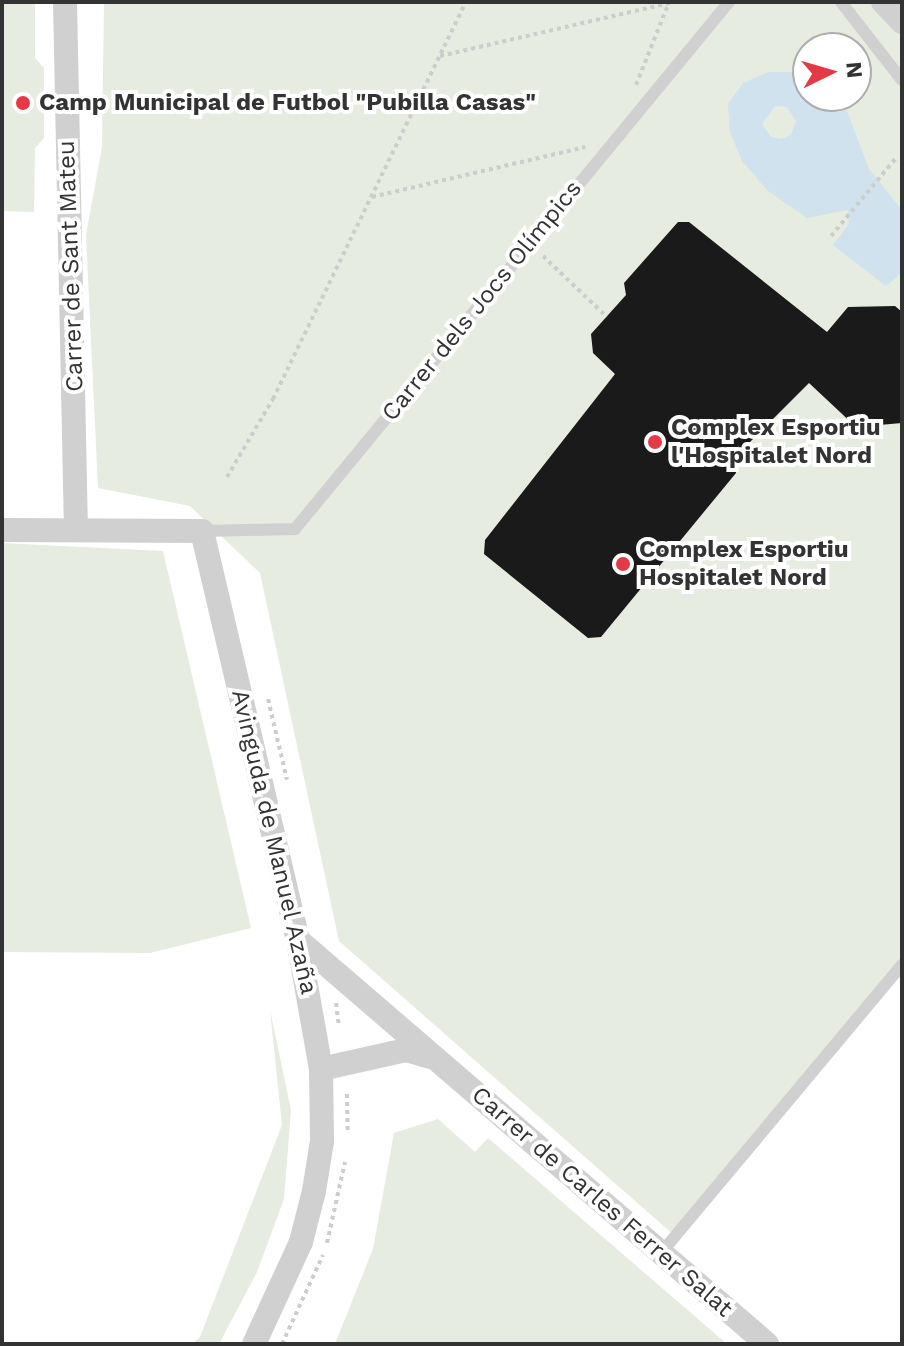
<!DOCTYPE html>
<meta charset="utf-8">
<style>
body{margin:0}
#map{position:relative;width:904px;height:1346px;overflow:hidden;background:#fff;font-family:"Work Sans",sans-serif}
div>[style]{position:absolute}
.green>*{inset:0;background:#e6ecdf}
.water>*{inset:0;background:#cfe2ee}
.building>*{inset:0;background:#1a1a1a}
.path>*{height:4px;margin-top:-2px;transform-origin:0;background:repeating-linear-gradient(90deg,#cdcdcd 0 4px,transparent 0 8px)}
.lane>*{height:12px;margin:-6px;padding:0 6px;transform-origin:6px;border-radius:6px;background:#d0d0d0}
.street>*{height:24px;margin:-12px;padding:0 12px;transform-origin:12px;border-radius:12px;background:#d0d0d0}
.dots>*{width:22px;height:22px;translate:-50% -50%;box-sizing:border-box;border:4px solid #fff;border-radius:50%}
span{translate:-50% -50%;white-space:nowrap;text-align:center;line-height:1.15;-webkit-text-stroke:8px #fff;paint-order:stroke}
.poi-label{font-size:24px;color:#333;font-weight:700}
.left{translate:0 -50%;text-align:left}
.street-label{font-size:24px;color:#333}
.frame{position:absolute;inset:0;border:4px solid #333;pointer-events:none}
.north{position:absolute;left:792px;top:32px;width:80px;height:80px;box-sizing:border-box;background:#fff;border:2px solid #adadad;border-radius:50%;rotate:85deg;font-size:22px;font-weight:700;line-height:32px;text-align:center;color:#333}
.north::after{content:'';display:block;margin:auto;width:28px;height:36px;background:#e63946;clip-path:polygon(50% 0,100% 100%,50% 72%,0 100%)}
</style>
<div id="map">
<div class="green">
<i style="clip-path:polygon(2px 2px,35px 2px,35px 58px,44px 68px,44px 138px,35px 148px,34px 212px,2px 211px)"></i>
<i style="clip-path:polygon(evenodd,104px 2px,902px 2px,902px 972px,675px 1236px,339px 941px,260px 573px,190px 506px,98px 488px,86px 235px,102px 147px,104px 2px,808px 48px,856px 48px,856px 96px,808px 96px,808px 48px)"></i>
<i style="clip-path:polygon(2px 543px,163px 551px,251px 928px,150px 953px,2px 952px)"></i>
<i style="clip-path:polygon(270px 1010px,291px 1110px,284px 1199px,257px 1272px,219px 1344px,192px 1344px,200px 1337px,282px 1125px)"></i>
<i style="clip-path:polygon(438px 1119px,475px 1152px,488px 1138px,727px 1344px,335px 1344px,373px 1249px,394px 1133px)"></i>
</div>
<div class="water">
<i style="clip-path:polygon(evenodd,768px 72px,794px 72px,808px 82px,808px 96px,847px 111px,869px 169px,902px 210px,902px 272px,886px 286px,833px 245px,849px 224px,848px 210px,807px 218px,768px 191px,742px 161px,730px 132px,728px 104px,743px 83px,768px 72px,775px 106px,787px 107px,796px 121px,791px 135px,782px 139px,771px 137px,762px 124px,775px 106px)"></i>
</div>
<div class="building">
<i style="clip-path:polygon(678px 222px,689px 222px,827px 332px,848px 307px,895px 306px,902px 312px,902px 423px,856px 427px,809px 383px,735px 457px,736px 473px,601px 637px,588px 638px,484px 554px,485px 540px,615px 374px,593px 353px,591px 334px,626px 295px,624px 283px)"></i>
</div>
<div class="path">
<i style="left:440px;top:56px;width:239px;rotate:-13deg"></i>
<i style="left:636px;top:85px;width:89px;rotate:-68.3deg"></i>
<i style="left:372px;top:197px;width:219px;rotate:-13.2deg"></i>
<i style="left:831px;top:236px;width:102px;rotate:-50.2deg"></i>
<i style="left:543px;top:256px;width:88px;rotate:43.6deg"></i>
<i style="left:227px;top:477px;width:91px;rotate:-59.5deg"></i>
<i style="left:273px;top:399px;width:441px;rotate:-64.1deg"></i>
<i style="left:268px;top:699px;width:83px;rotate:76.8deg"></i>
<i style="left:336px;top:1003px;width:23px;rotate:83deg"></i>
<i style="left:347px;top:1094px;width:39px;rotate:89deg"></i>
<i style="left:327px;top:1243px;width:83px;rotate:-77.5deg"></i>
<i style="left:282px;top:1344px;width:98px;rotate:-65.3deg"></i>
</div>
<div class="lane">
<i style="left:841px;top:2px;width:99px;rotate:52deg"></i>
<i style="left:202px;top:531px;width:93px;rotate:-1.2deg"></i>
<i style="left:295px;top:529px;width:683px;rotate:-50.53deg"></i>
<i style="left:661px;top:1253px;width:376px;rotate:-50.1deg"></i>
</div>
<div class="street">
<i style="left:65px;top:2px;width:528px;rotate:88.81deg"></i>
<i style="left:883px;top:2px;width:28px;rotate:46deg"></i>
<i style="left:2px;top:530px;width:200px;rotate:0.3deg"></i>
<i style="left:202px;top:531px;width:420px;rotate:76.8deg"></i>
<i style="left:298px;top:940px;width:131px;rotate:79.9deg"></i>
<i style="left:321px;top:1069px;width:72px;rotate:89.2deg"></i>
<i style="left:322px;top:1141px;width:51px;rotate:99.1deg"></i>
<i style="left:314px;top:1191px;width:53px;rotate:104.3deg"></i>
<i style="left:301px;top:1242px;width:112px;rotate:114.7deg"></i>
<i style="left:298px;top:940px;width:619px;rotate:40.74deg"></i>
<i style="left:321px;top:1069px;width:87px;rotate:-12.6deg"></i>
<i style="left:406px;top:1050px;width:26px;rotate:16deg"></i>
</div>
<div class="dots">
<i style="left:23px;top:103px;background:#e63946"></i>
<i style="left:655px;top:442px;background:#e63946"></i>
<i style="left:623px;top:564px;background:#e63946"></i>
</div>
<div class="poi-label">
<span class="left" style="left:39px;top:103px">Camp Municipal de Futbol "Pubilla Casas"</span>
<span class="left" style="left:671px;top:442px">Complex Esportiu<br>l'Hospitalet Nord</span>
<span class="left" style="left:639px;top:564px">Complex Esportiu<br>Hospitalet Nord</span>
</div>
<div class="street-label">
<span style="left:71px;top:266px;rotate:-92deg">Carrer de Sant Mateu</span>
<span style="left:482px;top:301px;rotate:-51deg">Carrer dels Jocs Olímpics</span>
<span style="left:274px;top:842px;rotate:77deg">Avinguda de Manuel Azaña</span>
<span style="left:602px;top:1202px;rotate:41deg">Carrer de Carles Ferrer Salat</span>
</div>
<div class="frame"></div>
<div class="north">N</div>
</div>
